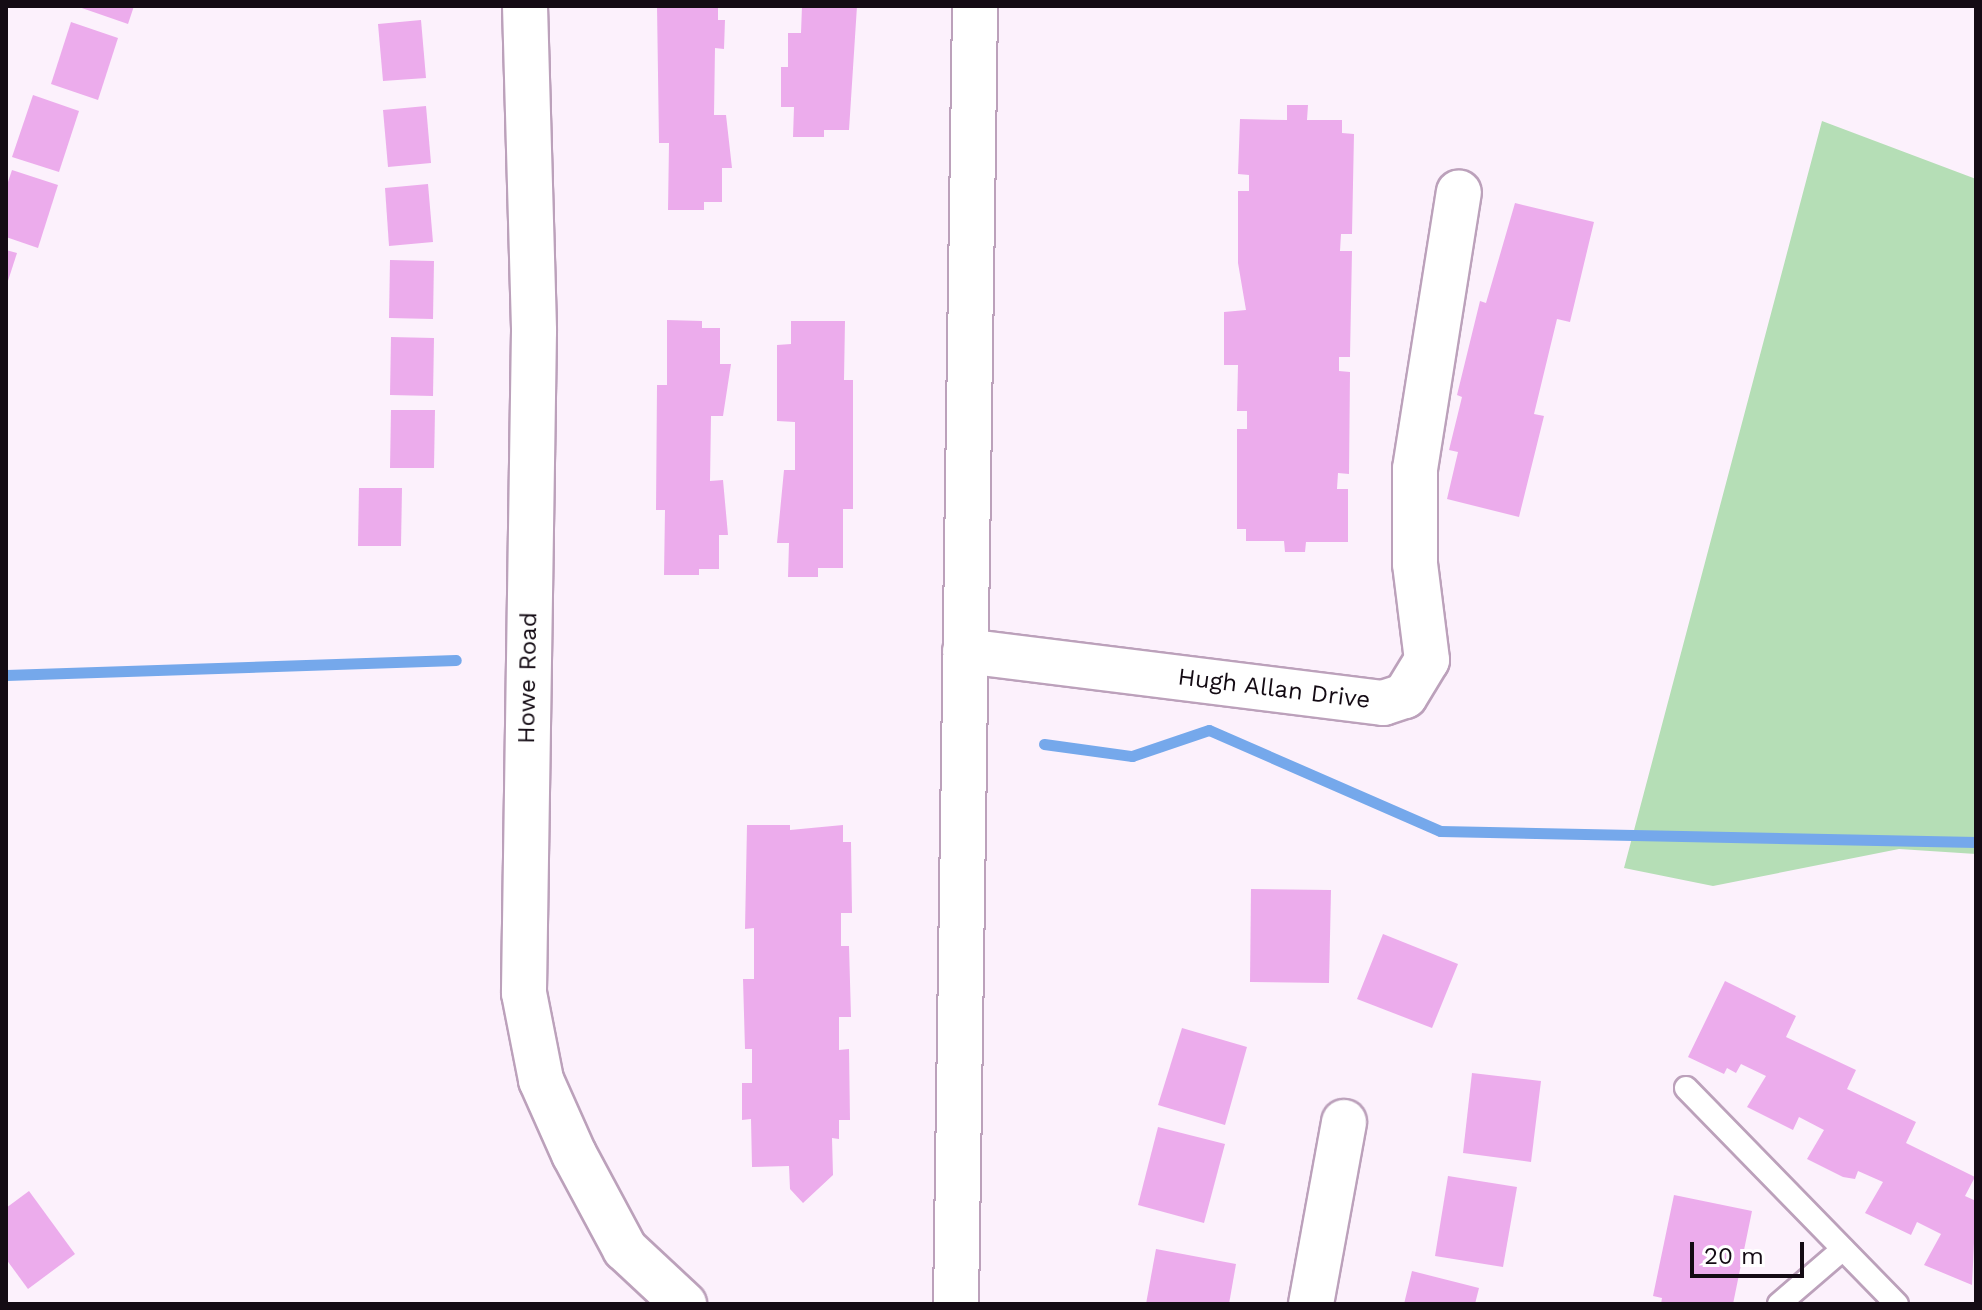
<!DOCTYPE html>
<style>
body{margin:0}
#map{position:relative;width:1982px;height:1310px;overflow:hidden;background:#fcf1fc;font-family:"Work Sans",sans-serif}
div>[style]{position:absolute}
.green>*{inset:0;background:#b5deb6}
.stream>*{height:11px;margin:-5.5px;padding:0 5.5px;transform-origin:5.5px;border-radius:5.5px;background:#75a8eb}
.building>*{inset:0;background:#ecacec}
.roads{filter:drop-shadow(2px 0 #bca1bb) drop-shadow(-2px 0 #bca1bb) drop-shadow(0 2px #bca1bb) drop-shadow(0 -2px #bca1bb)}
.service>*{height:22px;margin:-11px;padding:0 11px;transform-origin:11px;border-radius:11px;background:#fff}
.minor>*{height:44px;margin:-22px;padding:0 22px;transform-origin:22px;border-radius:22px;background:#fff}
.tertiary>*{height:44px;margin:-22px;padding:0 22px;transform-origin:22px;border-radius:22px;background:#fff}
.secondary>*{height:44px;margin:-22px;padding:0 22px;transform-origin:22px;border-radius:22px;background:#fff}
span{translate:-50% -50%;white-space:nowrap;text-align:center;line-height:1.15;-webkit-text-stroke:6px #fff;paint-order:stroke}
.street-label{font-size:24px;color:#140b14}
.frame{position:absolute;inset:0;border:8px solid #140b14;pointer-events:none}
.scale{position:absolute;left:1690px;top:1242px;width:114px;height:36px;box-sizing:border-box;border:4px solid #140b14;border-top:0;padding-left:10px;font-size:24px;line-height:28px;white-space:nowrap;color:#140b14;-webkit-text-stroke:6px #fff;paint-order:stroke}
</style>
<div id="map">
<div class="green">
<i style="clip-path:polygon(1822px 121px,1976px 179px,1976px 854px,1899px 849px,1713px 886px,1624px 868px)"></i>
</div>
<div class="stream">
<i style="left:6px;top:675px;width:450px;rotate:-1.9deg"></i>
<i style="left:1044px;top:744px;width:89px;rotate:7.8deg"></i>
<i style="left:1132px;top:756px;width:81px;rotate:-18.7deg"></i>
<i style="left:1209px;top:730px;width:252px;rotate:23.6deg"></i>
<i style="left:1440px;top:831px;width:536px;rotate:1.18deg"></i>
</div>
<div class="building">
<i style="clip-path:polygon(76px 6px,134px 6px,128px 24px)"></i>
<i style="clip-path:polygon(657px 6px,718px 6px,718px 20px,725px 20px,724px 49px,715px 48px,714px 115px,726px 115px,732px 168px,722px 168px,722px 202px,704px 202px,704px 210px,668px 210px,669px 143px,659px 143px)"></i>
<i style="clip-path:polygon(802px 6px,857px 6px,849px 130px,824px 130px,824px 137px,793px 137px,794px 107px,781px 107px,781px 67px,788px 67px,788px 33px,801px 33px)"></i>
<i style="clip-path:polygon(421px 20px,426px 78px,383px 81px,378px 24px)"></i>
<i style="clip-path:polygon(71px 22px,118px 38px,98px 100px,51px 84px)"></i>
<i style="clip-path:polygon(33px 95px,79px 111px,59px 172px,12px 157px)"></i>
<i style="clip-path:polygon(1287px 105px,1308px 105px,1307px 120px,1342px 120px,1342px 133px,1354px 134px,1352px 234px,1341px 234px,1340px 251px,1352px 251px,1350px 357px,1339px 357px,1339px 371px,1350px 372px,1349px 474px,1338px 473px,1337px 489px,1348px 489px,1348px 542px,1306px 542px,1305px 552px,1285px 552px,1284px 541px,1246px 541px,1246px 529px,1237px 529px,1237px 429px,1247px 429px,1247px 411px,1237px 411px,1238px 365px,1224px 365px,1224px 312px,1246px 310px,1238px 263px,1238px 191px,1249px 191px,1249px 175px,1238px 174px,1240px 119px,1287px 120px)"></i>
<i style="clip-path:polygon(426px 106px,431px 163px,388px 167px,383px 110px)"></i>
<i style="clip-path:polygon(12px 170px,58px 185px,38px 248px,6px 237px,6px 188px)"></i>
<i style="clip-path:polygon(428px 184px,433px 242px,389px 246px,385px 188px)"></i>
<i style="clip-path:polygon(1515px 203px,1594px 222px,1570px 322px,1557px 319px,1534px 414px,1544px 416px,1519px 517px,1447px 499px,1458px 452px,1449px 450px,1462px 397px,1457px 395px,1480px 301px,1486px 303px)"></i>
<i style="clip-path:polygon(6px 250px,17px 253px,7px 284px,6px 284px)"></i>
<i style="clip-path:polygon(390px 260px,434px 261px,433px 319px,389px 318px)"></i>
<i style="clip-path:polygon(667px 320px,702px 321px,702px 328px,720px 328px,720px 364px,731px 364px,723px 416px,711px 416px,710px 481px,723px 480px,728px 535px,719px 535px,719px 569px,699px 569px,699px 575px,664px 575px,665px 510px,656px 510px,657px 385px,667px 385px)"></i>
<i style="clip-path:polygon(791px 321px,845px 321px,844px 380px,853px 380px,853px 509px,843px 509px,843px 568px,818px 568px,818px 577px,788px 577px,789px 543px,777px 543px,784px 470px,795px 470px,795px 422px,777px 421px,777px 345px,791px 344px)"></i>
<i style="clip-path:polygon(391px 337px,434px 338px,433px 396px,390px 395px)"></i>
<i style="clip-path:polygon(391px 410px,435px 410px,434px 468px,390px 468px)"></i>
<i style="clip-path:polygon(359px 488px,402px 488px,401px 546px,358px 546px)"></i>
<i style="clip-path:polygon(747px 825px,790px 825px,790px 830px,843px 825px,843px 842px,851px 842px,852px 913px,841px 913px,841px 946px,849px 946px,851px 1017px,839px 1017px,839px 1050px,849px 1049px,850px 1120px,839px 1120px,839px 1139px,832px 1138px,833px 1175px,803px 1203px,790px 1189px,789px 1166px,752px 1167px,751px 1119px,742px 1120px,742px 1083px,752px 1083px,752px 1049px,745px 1049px,743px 979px,754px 979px,754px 928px,745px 929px)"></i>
<i style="clip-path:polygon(1251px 889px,1331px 890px,1329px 983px,1250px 982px)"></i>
<i style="clip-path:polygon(1383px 934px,1458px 964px,1432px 1028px,1357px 999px)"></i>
<i style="clip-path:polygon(1725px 981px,1796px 1016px,1786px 1037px,1856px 1070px,1847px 1089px,1916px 1122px,1906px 1143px,1975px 1177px,1965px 1196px,1976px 1201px,1972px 1285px,1924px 1265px,1941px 1234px,1917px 1222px,1911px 1235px,1865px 1213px,1883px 1182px,1858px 1171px,1855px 1179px,1843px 1177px,1807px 1159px,1824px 1130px,1799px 1117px,1793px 1130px,1747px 1107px,1766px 1076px,1741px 1064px,1736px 1073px,1727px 1068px,1724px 1074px,1688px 1057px)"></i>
<i style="clip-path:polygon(1182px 1028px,1247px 1047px,1225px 1125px,1158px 1105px)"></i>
<i style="clip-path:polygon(1472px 1073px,1541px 1081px,1531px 1162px,1463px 1153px)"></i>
<i style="clip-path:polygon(1158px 1127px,1225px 1144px,1204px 1223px,1138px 1205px)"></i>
<i style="clip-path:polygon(1448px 1176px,1517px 1187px,1503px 1267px,1435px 1256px)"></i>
<i style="clip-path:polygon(29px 1191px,75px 1254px,28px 1289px,6px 1259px,6px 1208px)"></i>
<i style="clip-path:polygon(1674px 1195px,1752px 1211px,1733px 1304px,1661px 1304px,1662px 1298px,1653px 1296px)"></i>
<i style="clip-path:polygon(1156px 1249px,1236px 1264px,1229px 1304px,1146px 1304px)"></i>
<i style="clip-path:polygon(1412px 1271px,1479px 1288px,1475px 1304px,1404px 1304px)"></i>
</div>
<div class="roads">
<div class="service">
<i style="left:1686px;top:1088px;width:302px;rotate:45.7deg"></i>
<i style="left:1779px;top:1304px;width:84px;rotate:-40.7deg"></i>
</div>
<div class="minor">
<i style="left:965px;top:651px;width:421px;rotate:7.1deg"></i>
<i style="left:1383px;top:703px;width:23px;rotate:-18deg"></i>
<i style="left:1405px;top:696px;width:42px;rotate:-58.6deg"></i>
<i style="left:1427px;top:660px;width:97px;rotate:-97.1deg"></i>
<i style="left:1415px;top:564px;width:95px;rotate:-90deg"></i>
<i style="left:1415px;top:469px;width:280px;rotate:-81deg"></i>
<i style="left:1311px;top:1304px;width:185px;rotate:-79.7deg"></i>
</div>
<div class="tertiary">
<i style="left:525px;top:6px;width:325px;rotate:88.4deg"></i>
<i style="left:534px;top:331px;width:662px;rotate:90.87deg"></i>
<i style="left:524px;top:993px;width:89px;rotate:78.9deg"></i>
<i style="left:541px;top:1080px;width:81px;rotate:66deg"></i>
<i style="left:574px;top:1154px;width:108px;rotate:61.8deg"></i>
<i style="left:625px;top:1249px;width:81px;rotate:43deg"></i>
</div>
<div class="secondary">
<i style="left:956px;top:1304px;width:1298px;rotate:-89.16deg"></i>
</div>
</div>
<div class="street-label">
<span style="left:528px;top:678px;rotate:-89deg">Howe Road</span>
<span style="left:1274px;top:689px;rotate:7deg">Hugh Allan Drive</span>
</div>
<div class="frame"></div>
<div class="scale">20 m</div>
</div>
